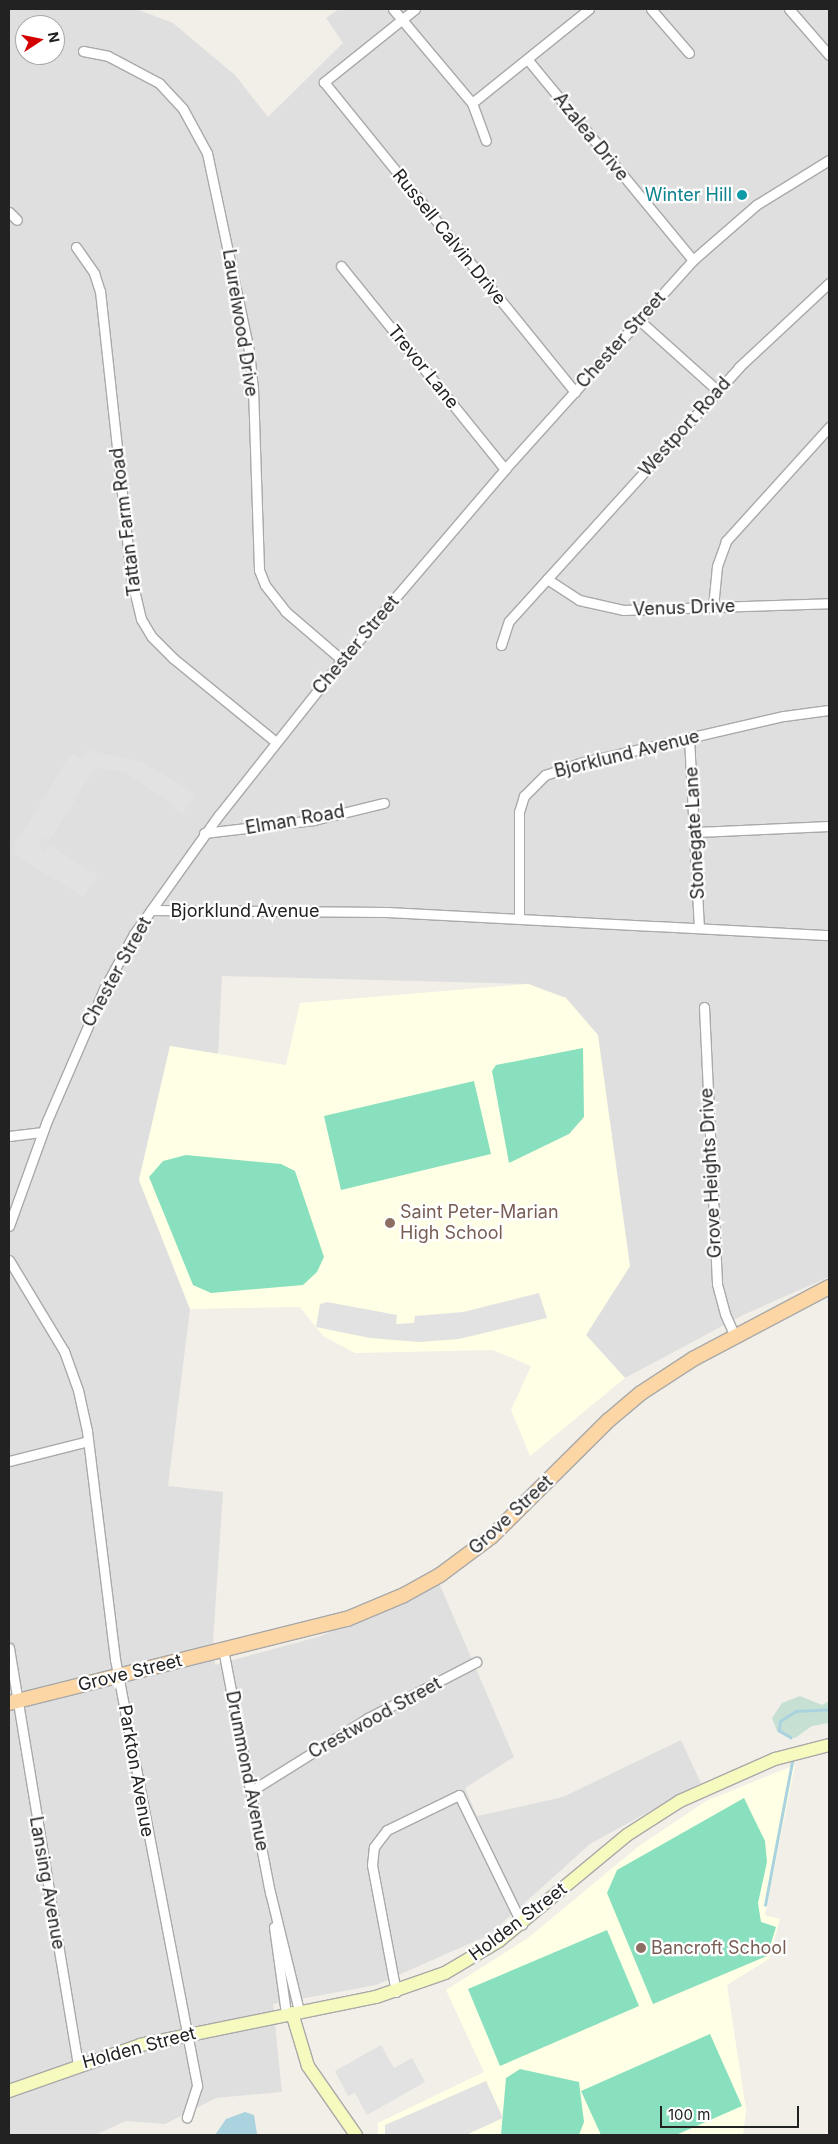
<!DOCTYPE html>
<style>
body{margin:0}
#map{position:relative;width:838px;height:2144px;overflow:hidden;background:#f2efe9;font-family:Inter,sans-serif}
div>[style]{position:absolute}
.residential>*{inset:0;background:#e0dfdf}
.education>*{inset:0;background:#ffffe5}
.wetland>*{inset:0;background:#c6e0d4}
.pitch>*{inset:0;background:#88e0be}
.parking>*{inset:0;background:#e2e2e2}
.water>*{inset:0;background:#aad3df}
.stream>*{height:2.5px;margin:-1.25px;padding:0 1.25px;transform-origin:1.25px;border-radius:1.25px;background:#aad3df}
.roads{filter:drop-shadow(1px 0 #a9a9a9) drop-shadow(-1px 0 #a9a9a9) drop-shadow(0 1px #a9a9a9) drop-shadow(0 -1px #a9a9a9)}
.minor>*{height:9px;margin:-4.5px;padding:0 4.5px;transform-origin:4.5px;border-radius:4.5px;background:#fff}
.secondary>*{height:12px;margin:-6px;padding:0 6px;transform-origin:6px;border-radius:6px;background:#f7fabf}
.primary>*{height:14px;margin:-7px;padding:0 7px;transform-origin:7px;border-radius:7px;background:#fcd6a4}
.dots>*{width:14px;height:14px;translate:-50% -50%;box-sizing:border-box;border:2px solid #fff;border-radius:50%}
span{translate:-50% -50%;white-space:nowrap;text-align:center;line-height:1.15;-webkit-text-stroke:4.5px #fff;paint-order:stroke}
.street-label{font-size:18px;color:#222}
.culture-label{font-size:18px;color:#0d838f}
.right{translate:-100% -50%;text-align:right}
.education-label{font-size:18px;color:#785e54}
.left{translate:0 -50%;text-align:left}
.frame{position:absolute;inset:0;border:10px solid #222;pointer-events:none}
.north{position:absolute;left:15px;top:15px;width:50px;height:50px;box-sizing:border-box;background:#fff;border:1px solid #a7a7a7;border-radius:50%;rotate:79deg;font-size:14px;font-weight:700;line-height:20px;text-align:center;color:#222}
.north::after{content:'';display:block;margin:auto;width:18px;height:22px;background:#d40000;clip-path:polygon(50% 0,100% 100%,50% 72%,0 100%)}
.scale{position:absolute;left:660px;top:2106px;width:139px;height:22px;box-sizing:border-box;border:2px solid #222;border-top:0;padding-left:6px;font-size:15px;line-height:18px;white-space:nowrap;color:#222;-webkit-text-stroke:4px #fff;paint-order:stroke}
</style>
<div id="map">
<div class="residential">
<i style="clip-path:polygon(evenodd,9px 9px,136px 9px,173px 23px,235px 75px,268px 117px,343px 43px,326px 18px,339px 9px,829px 9px,829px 1277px,743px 1315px,625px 1378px,586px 1335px,630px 1266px,566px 998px,528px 984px,222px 976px,218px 1054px,170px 1046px,139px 1180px,190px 1309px,168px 1486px,223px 1492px,213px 1642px,215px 1665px,321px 1636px,439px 1583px,514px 1757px,465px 1788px,477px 1816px,563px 1797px,681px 1740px,701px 1783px,590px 1844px,489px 1935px,376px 1985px,273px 2004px,282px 2092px,216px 2098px,165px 2124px,126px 2121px,95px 2135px,9px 2135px,9px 9px,25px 25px,55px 25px,55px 55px,25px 55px,25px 25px)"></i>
</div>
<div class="education">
<i style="clip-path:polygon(528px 984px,566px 998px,598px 1035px,630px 1266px,586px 1335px,625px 1378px,530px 1456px,511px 1410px,531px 1366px,493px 1350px,355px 1353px,323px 1336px,300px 1307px,190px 1309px,139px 1180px,170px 1046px,286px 1065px,300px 1003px)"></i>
<i style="clip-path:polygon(795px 1765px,765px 1915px,780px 1919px,769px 1959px,727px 1985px,746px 2110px,743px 2135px,378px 2135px,378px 2123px,484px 2072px,446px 1990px,528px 1938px,639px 1846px,706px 1801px)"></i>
</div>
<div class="wetland">
<i style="clip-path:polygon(800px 1696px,822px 1705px,829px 1701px,829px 1723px,812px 1726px,795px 1738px,777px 1731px,772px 1718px,782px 1703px)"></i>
</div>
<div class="pitch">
<i style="clip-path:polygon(583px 1048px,584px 1117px,569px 1134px,509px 1163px,492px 1071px,496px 1065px)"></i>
<i style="clip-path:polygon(474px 1081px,491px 1154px,341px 1190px,324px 1116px)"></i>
<i style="clip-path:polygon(186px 1155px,281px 1164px,295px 1171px,324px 1257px,317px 1272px,303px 1285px,211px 1293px,193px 1285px,149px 1177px,163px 1161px)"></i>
<i style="clip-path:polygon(744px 1798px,765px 1841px,767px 1862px,758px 1903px,761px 1922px,776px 1927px,767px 1956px,653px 2004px,607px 1893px,617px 1870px)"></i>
<i style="clip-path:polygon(607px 1930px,639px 2006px,500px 2066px,468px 1989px)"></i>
<i style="clip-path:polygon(710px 2034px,742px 2106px,676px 2135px,601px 2135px,581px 2091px)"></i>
<i style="clip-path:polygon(520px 2069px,579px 2082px,584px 2122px,579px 2135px,501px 2135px,506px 2078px)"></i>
</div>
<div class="parking">
<i style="clip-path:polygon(87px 750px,142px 762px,196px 794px,182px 815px,172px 807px,173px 804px,125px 772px,95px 768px,49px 841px,42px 837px,39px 844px,45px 852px,50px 845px,98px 876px,83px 897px,11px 852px,71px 753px,81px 759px)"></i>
<i style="clip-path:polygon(539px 1293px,547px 1318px,459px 1339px,419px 1342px,370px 1338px,316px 1327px,320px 1304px,327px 1302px,397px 1315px,396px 1324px,414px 1323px,415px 1316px,463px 1312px)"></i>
<i style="clip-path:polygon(381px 2045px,394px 2068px,412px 2058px,425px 2082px,367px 2115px,355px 2093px,348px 2096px,335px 2071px)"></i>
<i style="clip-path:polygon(486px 2081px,503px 2118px,466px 2135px,385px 2135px,385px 2125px)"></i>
</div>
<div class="water">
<i style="clip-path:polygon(245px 2112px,254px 2115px,257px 2134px,262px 2135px,215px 2135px,226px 2119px)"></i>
</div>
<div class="stream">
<i style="left:791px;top:1738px;width:14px;rotate:-150deg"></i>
<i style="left:779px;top:1731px;width:10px;rotate:-84deg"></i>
<i style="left:780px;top:1721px;width:19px;rotate:-32deg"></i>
<i style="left:796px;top:1711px;width:33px;rotate:-3deg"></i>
<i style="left:765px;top:1905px;width:146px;rotate:-79.3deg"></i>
</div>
<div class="roads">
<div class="minor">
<i style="left:393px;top:9px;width:123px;rotate:50deg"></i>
<i style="left:472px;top:103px;width:40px;rotate:69.8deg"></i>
<i style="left:415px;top:9px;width:117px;rotate:141.3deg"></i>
<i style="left:324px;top:82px;width:399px;rotate:51deg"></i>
<i style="left:651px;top:9px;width:58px;rotate:49.2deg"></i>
<i style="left:789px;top:9px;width:61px;rotate:49deg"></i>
<i style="left:83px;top:51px;width:25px;rotate:11deg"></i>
<i style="left:108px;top:56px;width:58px;rotate:27.9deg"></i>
<i style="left:159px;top:83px;width:35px;rotate:47deg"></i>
<i style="left:183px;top:109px;width:50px;rotate:61.4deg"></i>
<i style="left:207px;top:153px;width:202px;rotate:78deg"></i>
<i style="left:249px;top:351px;width:37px;rotate:84deg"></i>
<i style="left:253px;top:388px;width:182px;rotate:88.1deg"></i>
<i style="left:259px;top:570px;width:16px;rotate:68deg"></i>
<i style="left:265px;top:585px;width:33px;rotate:52deg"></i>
<i style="left:285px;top:611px;width:75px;rotate:40.7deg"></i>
<i style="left:528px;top:60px;width:259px;rotate:50.5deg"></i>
<i style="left:472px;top:103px;width:150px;rotate:-38.8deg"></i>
<i style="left:9px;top:212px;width:11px;rotate:45deg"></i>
<i style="left:76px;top:247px;width:32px;rotate:55deg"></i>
<i style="left:94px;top:273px;width:19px;rotate:72deg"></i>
<i style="left:100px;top:291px;width:288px;rotate:83.8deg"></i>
<i style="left:131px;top:577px;width:43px;rotate:76.6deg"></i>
<i style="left:141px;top:619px;width:21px;rotate:59deg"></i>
<i style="left:152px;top:637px;width:30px;rotate:45deg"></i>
<i style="left:173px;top:658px;width:133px;rotate:39.2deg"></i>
<i style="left:341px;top:266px;width:261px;rotate:51.1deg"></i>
<i style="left:639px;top:320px;width:106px;rotate:41.9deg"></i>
<i style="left:547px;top:579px;width:38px;rotate:33deg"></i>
<i style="left:579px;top:600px;width:45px;rotate:12.8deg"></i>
<i style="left:623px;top:610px;width:206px;rotate:-1.9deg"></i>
<i style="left:713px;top:607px;width:41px;rotate:-84.4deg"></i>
<i style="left:717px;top:566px;width:27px;rotate:-70deg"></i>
<i style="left:726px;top:541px;width:154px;rotate:-47.9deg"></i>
<i style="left:501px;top:645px;width:25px;rotate:-72deg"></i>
<i style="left:509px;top:621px;width:343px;rotate:-47.8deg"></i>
<i style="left:739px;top:367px;width:123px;rotate:-43deg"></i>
<i style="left:689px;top:738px;width:190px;rotate:87deg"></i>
<i style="left:696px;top:832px;width:133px;rotate:-2.6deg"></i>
<i style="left:204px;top:833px;width:111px;rotate:-6.7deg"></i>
<i style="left:314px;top:820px;width:72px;rotate:-13.7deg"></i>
<i style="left:151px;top:910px;width:236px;rotate:0.5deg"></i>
<i style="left:387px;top:912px;width:443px;rotate:3deg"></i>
<i style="left:519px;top:918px;width:106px;rotate:-90deg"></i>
<i style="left:519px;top:812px;width:17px;rotate:-73deg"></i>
<i style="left:524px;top:796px;width:30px;rotate:-45deg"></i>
<i style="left:545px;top:775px;width:37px;rotate:-19deg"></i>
<i style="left:580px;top:763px;width:209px;rotate:-13deg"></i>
<i style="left:784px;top:716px;width:45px;rotate:-7.6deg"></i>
<i style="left:704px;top:1007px;width:277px;rotate:87.3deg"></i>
<i style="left:717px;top:1284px;width:31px;rotate:75deg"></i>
<i style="left:725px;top:1314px;width:24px;rotate:66deg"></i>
<i style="left:9px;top:1136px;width:34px;rotate:-7deg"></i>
<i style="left:9px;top:1226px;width:109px;rotate:-70.2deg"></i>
<i style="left:46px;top:1123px;width:146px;rotate:-66.6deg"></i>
<i style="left:104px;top:989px;width:63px;rotate:-61.4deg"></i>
<i style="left:134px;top:934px;width:146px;rotate:-54.5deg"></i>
<i style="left:219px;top:815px;width:198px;rotate:-51.6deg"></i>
<i style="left:342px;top:660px;width:251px;rotate:-49.5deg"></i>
<i style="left:505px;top:469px;width:281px;rotate:-48deg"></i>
<i style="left:693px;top:260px;width:84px;rotate:-41.1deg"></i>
<i style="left:756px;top:205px;width:86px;rotate:-31.7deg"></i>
<i style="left:9px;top:1260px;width:106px;rotate:58.9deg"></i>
<i style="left:64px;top:1351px;width:41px;rotate:70.3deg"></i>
<i style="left:78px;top:1390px;width:42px;rotate:77.6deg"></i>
<i style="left:87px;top:1431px;width:230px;rotate:83deg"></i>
<i style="left:115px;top:1659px;width:435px;rotate:79.1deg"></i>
<i style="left:197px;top:2086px;width:33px;rotate:108deg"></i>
<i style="left:9px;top:1461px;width:81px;rotate:-14.2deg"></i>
<i style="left:9px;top:1648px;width:423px;rotate:80.6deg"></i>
<i style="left:223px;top:1649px;width:248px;rotate:79.1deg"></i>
<i style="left:270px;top:1892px;width:122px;rotate:76.3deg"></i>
<i style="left:251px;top:1791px;width:138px;rotate:-32deg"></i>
<i style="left:368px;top:1718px;width:122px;rotate:-27.4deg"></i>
<i style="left:274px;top:1927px;width:88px;rotate:82.1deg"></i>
<i style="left:396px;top:1992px;width:129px;rotate:-100.7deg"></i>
<i style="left:372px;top:1865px;width:18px;rotate:-84deg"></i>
<i style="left:374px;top:1847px;width:21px;rotate:-53deg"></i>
<i style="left:387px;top:1830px;width:80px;rotate:-25.9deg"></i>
<i style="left:459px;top:1795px;width:144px;rotate:64deg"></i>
</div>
<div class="secondary">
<i style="left:292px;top:2013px;width:55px;rotate:73.2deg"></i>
<i style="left:308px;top:2066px;width:84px;rotate:55.2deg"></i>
<i style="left:9px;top:2091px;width:139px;rotate:-19.3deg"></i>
<i style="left:140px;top:2045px;width:241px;rotate:-11.5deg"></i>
<i style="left:376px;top:1997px;width:73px;rotate:-19.2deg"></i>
<i style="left:445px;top:1973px;width:63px;rotate:-30.7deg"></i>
<i style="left:499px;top:1941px;width:166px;rotate:-39.6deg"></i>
<i style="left:627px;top:1835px;width:63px;rotate:-32.7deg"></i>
<i style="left:680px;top:1801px;width:104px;rotate:-23.9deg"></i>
<i style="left:775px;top:1759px;width:56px;rotate:-14.5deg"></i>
</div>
<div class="primary">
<i style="left:9px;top:1703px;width:348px;rotate:-14deg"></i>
<i style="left:347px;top:1619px;width:62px;rotate:-22.8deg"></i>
<i style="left:404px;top:1595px;width:41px;rotate:-29.1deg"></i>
<i style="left:440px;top:1575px;width:64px;rotate:-36.7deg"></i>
<i style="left:491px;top:1537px;width:166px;rotate:-44.8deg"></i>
<i style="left:609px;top:1420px;width:42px;rotate:-40.2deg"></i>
<i style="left:641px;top:1393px;width:62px;rotate:-33.2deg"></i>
<i style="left:693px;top:1359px;width:154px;rotate:-27.9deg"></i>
</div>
</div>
<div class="dots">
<i style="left:742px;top:195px;background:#0f9aa8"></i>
<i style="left:390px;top:1223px;background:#8d6e63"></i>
<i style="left:641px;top:1948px;background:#8d6e63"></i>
</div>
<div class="street-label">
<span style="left:591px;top:137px;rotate:51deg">Azalea Drive</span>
<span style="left:449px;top:237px;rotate:51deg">Russell Calvin Drive</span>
<span style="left:240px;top:323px;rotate:81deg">Laurelwood Drive</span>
<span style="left:621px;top:340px;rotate:-48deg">Chester Street</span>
<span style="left:423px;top:367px;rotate:51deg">Trevor Lane</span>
<span style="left:685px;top:427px;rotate:-48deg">Westport Road</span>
<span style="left:126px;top:522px;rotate:-97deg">Tattan Farm Road</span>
<span style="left:684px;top:608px;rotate:-2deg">Venus Drive</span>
<span style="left:356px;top:645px;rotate:-50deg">Chester Street</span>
<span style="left:627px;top:754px;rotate:-14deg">Bjorklund Avenue</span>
<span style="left:295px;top:820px;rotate:-10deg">Elman Road</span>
<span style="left:695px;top:833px;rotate:-93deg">Stonegate Lane</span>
<span style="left:245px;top:911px">Bjorklund Avenue</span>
<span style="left:117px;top:972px;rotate:-61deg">Chester Street</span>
<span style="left:711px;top:1173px;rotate:-93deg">Grove Heights Drive</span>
<span style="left:511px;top:1515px;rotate:-43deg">Grove Street</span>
<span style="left:130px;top:1673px;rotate:-14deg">Grove Street</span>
<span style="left:375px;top:1718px;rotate:-29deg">Crestwood Street</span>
<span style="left:136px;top:1771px;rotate:80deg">Parkton Avenue</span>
<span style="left:247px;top:1771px;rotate:79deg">Drummond Avenue</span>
<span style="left:47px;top:1883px;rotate:80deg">Lansing Avenue</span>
<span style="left:518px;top:1922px;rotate:-37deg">Holden Street</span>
<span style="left:139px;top:2048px;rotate:-15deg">Holden Street</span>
</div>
<div class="culture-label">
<span class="right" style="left:732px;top:195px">Winter Hill</span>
</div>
<div class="education-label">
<span class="left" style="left:400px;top:1223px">Saint Peter-Marian<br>High School</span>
<span class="left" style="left:651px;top:1948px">Bancroft School</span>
</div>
<div class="frame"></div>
<div class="north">N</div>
<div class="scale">100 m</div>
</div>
